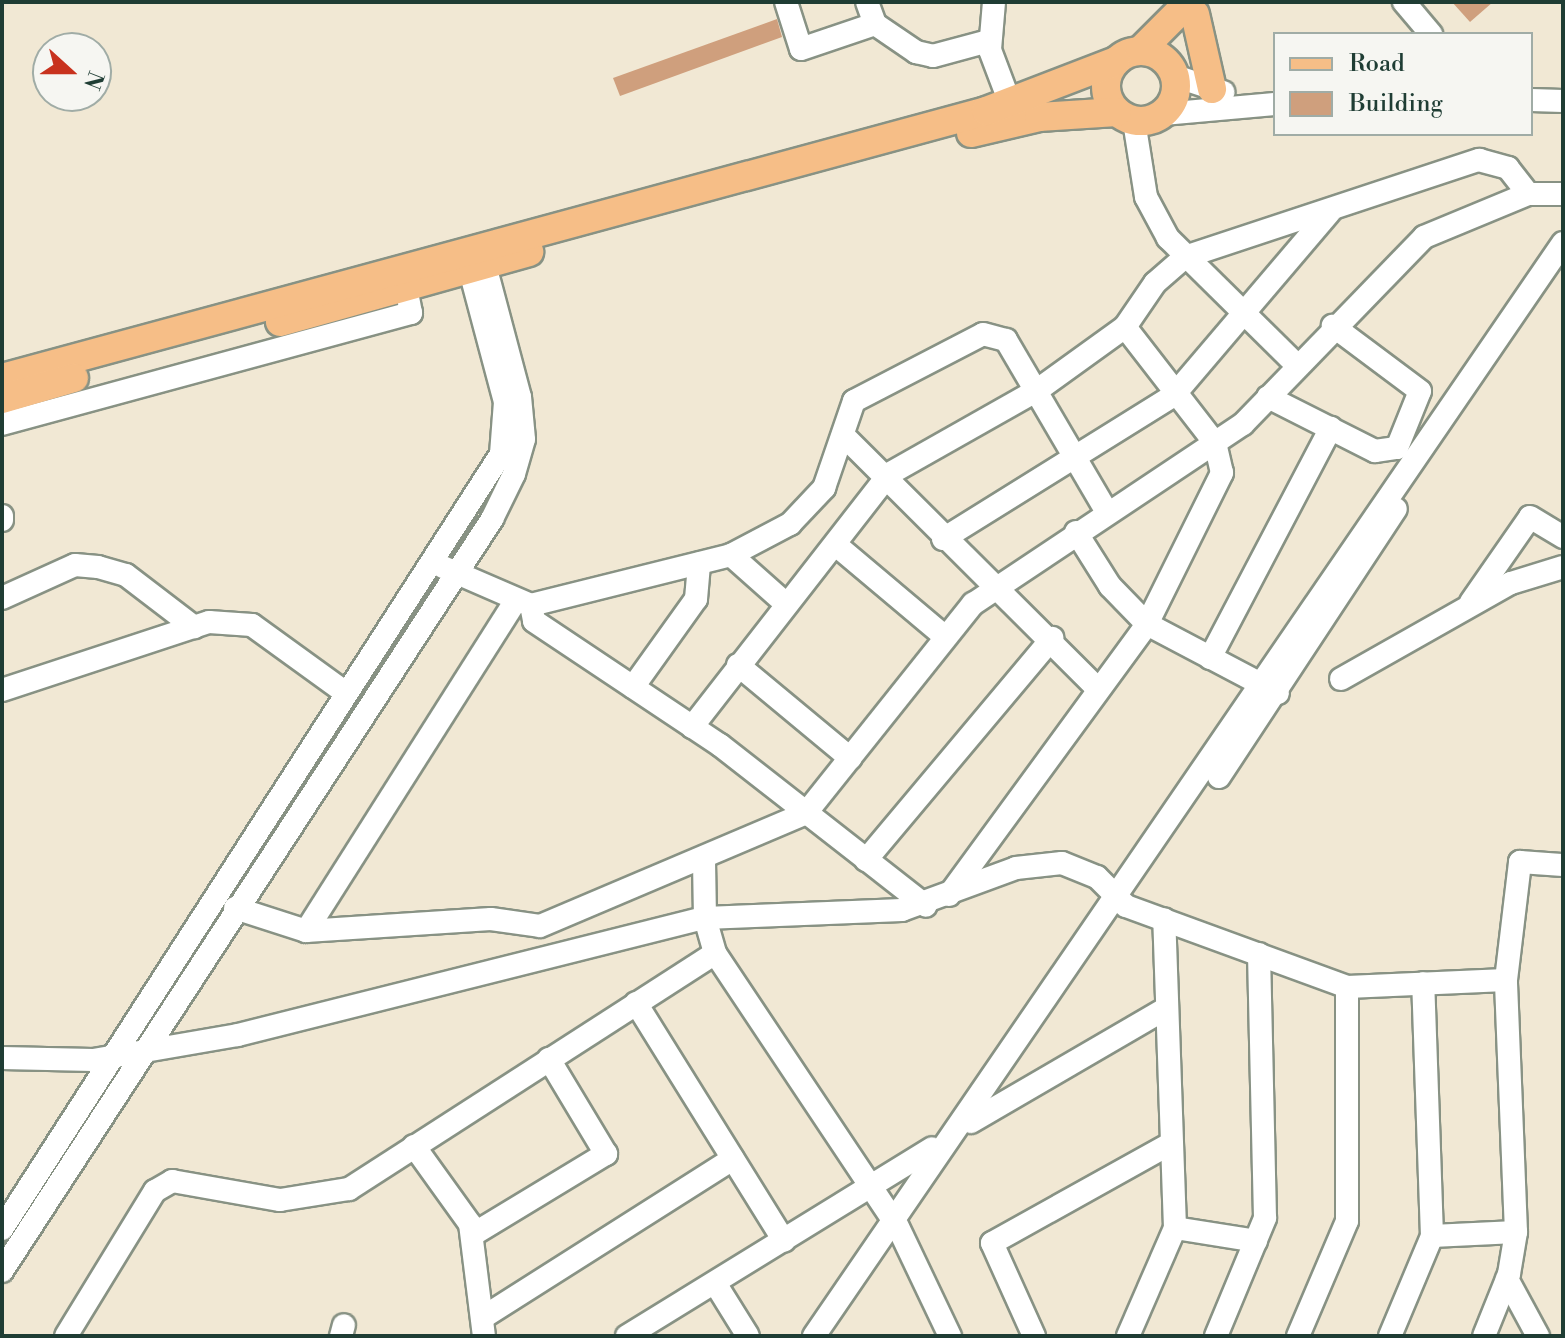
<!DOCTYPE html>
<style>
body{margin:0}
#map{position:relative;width:1565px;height:1338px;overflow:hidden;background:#f1e8d4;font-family:"Libre Bodoni",serif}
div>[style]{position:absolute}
.building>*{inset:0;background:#cf9f7d}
.roads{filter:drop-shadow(2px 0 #889284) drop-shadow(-2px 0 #889284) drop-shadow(0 2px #889284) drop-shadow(0 -2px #889284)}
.minor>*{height:22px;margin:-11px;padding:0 11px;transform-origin:11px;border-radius:11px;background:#fff}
.major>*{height:28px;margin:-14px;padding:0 14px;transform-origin:14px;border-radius:14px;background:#f6be87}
.major>.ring{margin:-14px;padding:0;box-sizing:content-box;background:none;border:28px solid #f6be87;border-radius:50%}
span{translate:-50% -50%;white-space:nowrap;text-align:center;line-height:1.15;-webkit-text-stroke:8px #f6f6f2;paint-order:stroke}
.frame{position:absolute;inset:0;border:4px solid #1f3d34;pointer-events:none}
.legend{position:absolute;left:1273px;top:32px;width:260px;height:104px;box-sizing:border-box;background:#f6f6f2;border:2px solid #a0aca6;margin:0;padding:10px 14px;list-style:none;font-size:24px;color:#1f3d34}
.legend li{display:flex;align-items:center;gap:16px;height:40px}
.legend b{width:40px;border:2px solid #a0aca6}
.north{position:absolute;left:32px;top:32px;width:80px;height:80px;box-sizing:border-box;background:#f6f6f2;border:2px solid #a0aca6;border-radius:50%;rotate:111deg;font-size:22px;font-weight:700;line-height:32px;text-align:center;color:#1f3d34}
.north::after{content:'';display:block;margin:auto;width:28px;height:36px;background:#c8321e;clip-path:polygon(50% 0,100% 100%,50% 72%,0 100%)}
</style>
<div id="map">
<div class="building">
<i style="clip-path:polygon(1452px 2px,1493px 2px,1470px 22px)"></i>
<i style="clip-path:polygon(777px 19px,782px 37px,620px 96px,613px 78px)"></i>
</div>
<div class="roads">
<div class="minor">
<i style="left:786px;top:2px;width:49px;rotate:72.3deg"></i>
<i style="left:801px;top:49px;width:78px;rotate:-18.7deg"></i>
<i style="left:867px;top:2px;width:23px;rotate:70deg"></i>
<i style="left:875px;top:24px;width:50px;rotate:34.3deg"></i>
<i style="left:916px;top:52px;width:17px;rotate:13deg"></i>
<i style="left:933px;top:56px;width:58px;rotate:-15deg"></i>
<i style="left:994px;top:2px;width:48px;rotate:94.8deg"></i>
<i style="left:990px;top:50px;width:57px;rotate:69.3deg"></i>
<i style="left:1404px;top:2px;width:42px;rotate:49.8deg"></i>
<i style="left:1175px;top:76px;width:51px;rotate:18.4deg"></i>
<i style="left:1531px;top:100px;width:32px;rotate:2deg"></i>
<i style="left:1163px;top:114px;width:112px;rotate:-5.1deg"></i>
<i style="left:1134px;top:121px;width:77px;rotate:81deg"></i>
<i style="left:1146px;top:197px;width:47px;rotate:61.8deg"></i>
<i style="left:1168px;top:238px;width:181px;rotate:44.6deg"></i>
<i style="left:1268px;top:397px;width:120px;rotate:26.8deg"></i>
<i style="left:1375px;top:451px;width:22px;rotate:-8deg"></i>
<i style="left:1397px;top:448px;width:61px;rotate:-68deg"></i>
<i style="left:1420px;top:391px;width:109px;rotate:-143.2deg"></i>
<i style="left:2px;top:424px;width:424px;rotate:-15.2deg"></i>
<i style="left:411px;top:313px;width:25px;rotate:-101deg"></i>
<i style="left:843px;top:435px;width:359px;rotate:44.9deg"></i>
<i style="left:2px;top:516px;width:4px;rotate:90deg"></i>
<i style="left:1076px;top:532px;width:64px;rotate:57.8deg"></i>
<i style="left:1110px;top:586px;width:53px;rotate:45.8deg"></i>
<i style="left:1147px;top:624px;width:148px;rotate:27.8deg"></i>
<i style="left:943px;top:539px;width:272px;rotate:-31.9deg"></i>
<i style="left:1174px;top:395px;width:240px;rotate:-49.6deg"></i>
<i style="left:836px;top:545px;width:140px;rotate:40.1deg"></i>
<i style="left:731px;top:555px;width:71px;rotate:41.6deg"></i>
<i style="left:443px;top:567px;width:96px;rotate:23.4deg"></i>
<i style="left:531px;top:605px;width:206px;rotate:-14deg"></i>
<i style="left:731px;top:555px;width:67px;rotate:-27.7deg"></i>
<i style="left:790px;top:524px;width:50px;rotate:-46.6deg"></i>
<i style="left:824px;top:488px;width:92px;rotate:-71deg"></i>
<i style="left:854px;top:401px;width:145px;rotate:-27.4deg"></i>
<i style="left:983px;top:334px;width:24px;rotate:15deg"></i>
<i style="left:1006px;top:340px;width:199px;rotate:59.6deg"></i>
<i style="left:2px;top:598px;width:80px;rotate:-24.3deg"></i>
<i style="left:75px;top:565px;width:23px;rotate:5deg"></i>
<i style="left:98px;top:567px;width:29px;rotate:16deg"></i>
<i style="left:126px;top:575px;width:86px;rotate:37.4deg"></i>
<i style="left:1471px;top:602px;width:103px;rotate:-55.2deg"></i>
<i style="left:1530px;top:517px;width:39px;rotate:31deg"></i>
<i style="left:531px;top:605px;width:16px;rotate:79deg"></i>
<i style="left:534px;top:621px;width:224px;rotate:33.7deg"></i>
<i style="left:720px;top:745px;width:261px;rotate:38deg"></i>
<i style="left:1210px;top:658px;width:260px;rotate:-62.3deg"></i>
<i style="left:738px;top:665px;width:146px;rotate:39.7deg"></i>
<i style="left:1341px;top:679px;width:195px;rotate:-29.5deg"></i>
<i style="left:1511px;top:583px;width:54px;rotate:-17.1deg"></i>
<i style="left:633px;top:687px;width:108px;rotate:-54.4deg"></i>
<i style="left:696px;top:599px;width:36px;rotate:-85deg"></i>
<i style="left:2px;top:690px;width:218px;rotate:-18.2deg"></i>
<i style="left:209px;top:622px;width:43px;rotate:4deg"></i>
<i style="left:252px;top:625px;width:116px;rotate:35.9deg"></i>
<i style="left:692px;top:727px;width:321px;rotate:-52.1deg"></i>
<i style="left:889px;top:474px;width:172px;rotate:-29.5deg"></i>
<i style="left:1039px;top:389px;width:106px;rotate:-35.8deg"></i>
<i style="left:1125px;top:327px;width:53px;rotate:-55.7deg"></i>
<i style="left:1155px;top:283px;width:40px;rotate:-41deg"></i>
<i style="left:1185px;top:257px;width:310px;rotate:-18.3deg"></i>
<i style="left:1479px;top:160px;width:30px;rotate:15deg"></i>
<i style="left:1508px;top:168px;width:33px;rotate:52deg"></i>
<i style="left:1219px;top:777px;width:321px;rotate:-56.6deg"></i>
<i style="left:866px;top:860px;width:290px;rotate:-50deg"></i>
<i style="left:704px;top:861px;width:57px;rotate:89deg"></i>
<i style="left:705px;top:918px;width:36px;rotate:74deg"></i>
<i style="left:715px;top:953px;width:329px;rotate:56.3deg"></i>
<i style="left:898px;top:1227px;width:121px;rotate:64.5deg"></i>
<i style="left:949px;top:895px;width:336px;rotate:-53.8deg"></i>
<i style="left:1147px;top:624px;width:169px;rotate:-63.6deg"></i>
<i style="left:1222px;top:473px;width:31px;rotate:-103deg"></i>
<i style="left:1215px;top:443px;width:147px;rotate:-127.8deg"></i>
<i style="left:235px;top:908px;width:75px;rotate:17.9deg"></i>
<i style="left:306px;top:931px;width:185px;rotate:-3.7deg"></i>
<i style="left:491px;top:919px;width:49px;rotate:8.1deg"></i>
<i style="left:540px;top:926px;width:289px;rotate:-23deg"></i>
<i style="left:806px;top:813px;width:268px;rotate:-51.4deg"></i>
<i style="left:973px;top:604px;width:324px;rotate:-33.7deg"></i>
<i style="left:1243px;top:424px;width:260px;rotate:-45.9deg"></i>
<i style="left:1424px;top:237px;width:113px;rotate:-22.5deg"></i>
<i style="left:1528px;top:194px;width:35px"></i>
<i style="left:306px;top:931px;width:392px;rotate:-57.6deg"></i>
<i style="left:636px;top:1003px;width:280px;rotate:58.1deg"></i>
<i style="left:2px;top:1058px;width:91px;rotate:1.3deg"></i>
<i style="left:93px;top:1060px;width:147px;rotate:-9.8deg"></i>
<i style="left:238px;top:1035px;width:481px;rotate:-14.1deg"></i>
<i style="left:705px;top:918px;width:197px;rotate:-2.3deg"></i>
<i style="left:902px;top:910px;width:121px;rotate:-20.2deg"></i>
<i style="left:1016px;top:868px;width:46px;rotate:-6.2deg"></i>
<i style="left:1062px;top:863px;width:38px;rotate:22deg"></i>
<i style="left:1097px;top:877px;width:41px;rotate:45deg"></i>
<i style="left:1126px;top:906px;width:235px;rotate:20.1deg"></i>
<i style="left:1347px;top:987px;width:159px;rotate:-2.5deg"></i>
<i style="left:971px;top:1122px;width:221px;rotate:-30.2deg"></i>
<i style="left:414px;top:1146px;width:96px;rotate:54.3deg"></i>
<i style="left:470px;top:1224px;width:113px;rotate:82.9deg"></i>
<i style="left:1175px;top:1228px;width:82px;rotate:9.1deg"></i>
<i style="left:2px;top:1229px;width:922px;rotate:-57.22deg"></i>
<i style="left:501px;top:454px;width:52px;rotate:-85.6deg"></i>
<i style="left:505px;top:402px;width:137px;rotate:-104.9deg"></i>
<i style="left:472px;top:1235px;width:157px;rotate:-31.2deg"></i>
<i style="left:606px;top:1154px;width:111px;rotate:-121deg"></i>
<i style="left:1432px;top:1236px;width:84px;rotate:-2.7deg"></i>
<i style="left:2px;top:1271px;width:898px;rotate:-56.91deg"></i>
<i style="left:492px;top:519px;width:50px;rotate:-63.9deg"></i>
<i style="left:514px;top:474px;width:36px;rotate:-74deg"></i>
<i style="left:524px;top:439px;width:42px;rotate:-95.4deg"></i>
<i style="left:520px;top:397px;width:137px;rotate:-104.9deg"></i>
<i style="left:1507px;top:1279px;width:65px;rotate:61.5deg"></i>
<i style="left:715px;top:1283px;width:62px;rotate:58.1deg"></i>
<i style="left:482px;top:1318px;width:297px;rotate:-32.4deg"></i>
<i style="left:66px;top:1336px;width:170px;rotate:-58.5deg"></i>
<i style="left:155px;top:1191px;width:20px;rotate:-30deg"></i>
<i style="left:172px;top:1181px;width:110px;rotate:10deg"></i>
<i style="left:280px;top:1200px;width:70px;rotate:-9.1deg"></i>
<i style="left:349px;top:1189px;width:435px;rotate:-32.8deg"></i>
<i style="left:341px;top:1336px;width:11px;rotate:-75deg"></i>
<i style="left:627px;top:1336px;width:358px;rotate:-31.6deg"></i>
<i style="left:814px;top:1336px;width:1325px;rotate:-55.58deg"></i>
<i style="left:1034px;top:1336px;width:102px;rotate:-114.3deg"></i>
<i style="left:992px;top:1243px;width:201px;rotate:-29.1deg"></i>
<i style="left:1128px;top:1336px;width:118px;rotate:-66.5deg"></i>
<i style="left:1175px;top:1228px;width:309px;rotate:-92deg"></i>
<i style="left:1216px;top:1336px;width:128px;rotate:-67.4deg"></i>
<i style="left:1265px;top:1218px;width:264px;rotate:-91.3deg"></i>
<i style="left:1298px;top:1336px;width:125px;rotate:-66.9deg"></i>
<i style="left:1347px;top:1221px;width:234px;rotate:-90deg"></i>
<i style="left:1390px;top:1336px;width:108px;rotate:-67.2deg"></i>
<i style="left:1432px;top:1236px;width:253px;rotate:-92deg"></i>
<i style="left:1484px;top:1336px;width:67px;rotate:-68deg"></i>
<i style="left:1509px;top:1274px;width:43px;rotate:-80.5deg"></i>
<i style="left:1516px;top:1232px;width:252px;rotate:-92.3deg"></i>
<i style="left:1506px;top:980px;width:119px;rotate:-83.2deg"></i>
<i style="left:1520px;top:862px;width:43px;rotate:4deg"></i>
</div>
<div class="major">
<i style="left:1195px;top:14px;width:77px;rotate:77.2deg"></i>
<i class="ring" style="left:1106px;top:51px;width:42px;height:42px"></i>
<i style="left:1140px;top:51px;width:69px;rotate:-45deg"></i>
<i style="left:971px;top:133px;width:70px;rotate:-13.2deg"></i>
<i style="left:1039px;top:117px;width:78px;rotate:-3.7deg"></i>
<i style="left:280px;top:322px;width:259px;rotate:-15.7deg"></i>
<i style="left:2px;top:378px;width:1020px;rotate:-15.18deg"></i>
<i style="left:986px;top:111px;width:139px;rotate:-21deg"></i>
<i style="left:2px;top:399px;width:75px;rotate:-16.3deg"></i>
</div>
</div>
<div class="frame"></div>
<ul class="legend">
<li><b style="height:10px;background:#f6be87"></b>Road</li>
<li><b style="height:22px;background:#cf9f7d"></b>Building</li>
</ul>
<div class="north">N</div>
</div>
